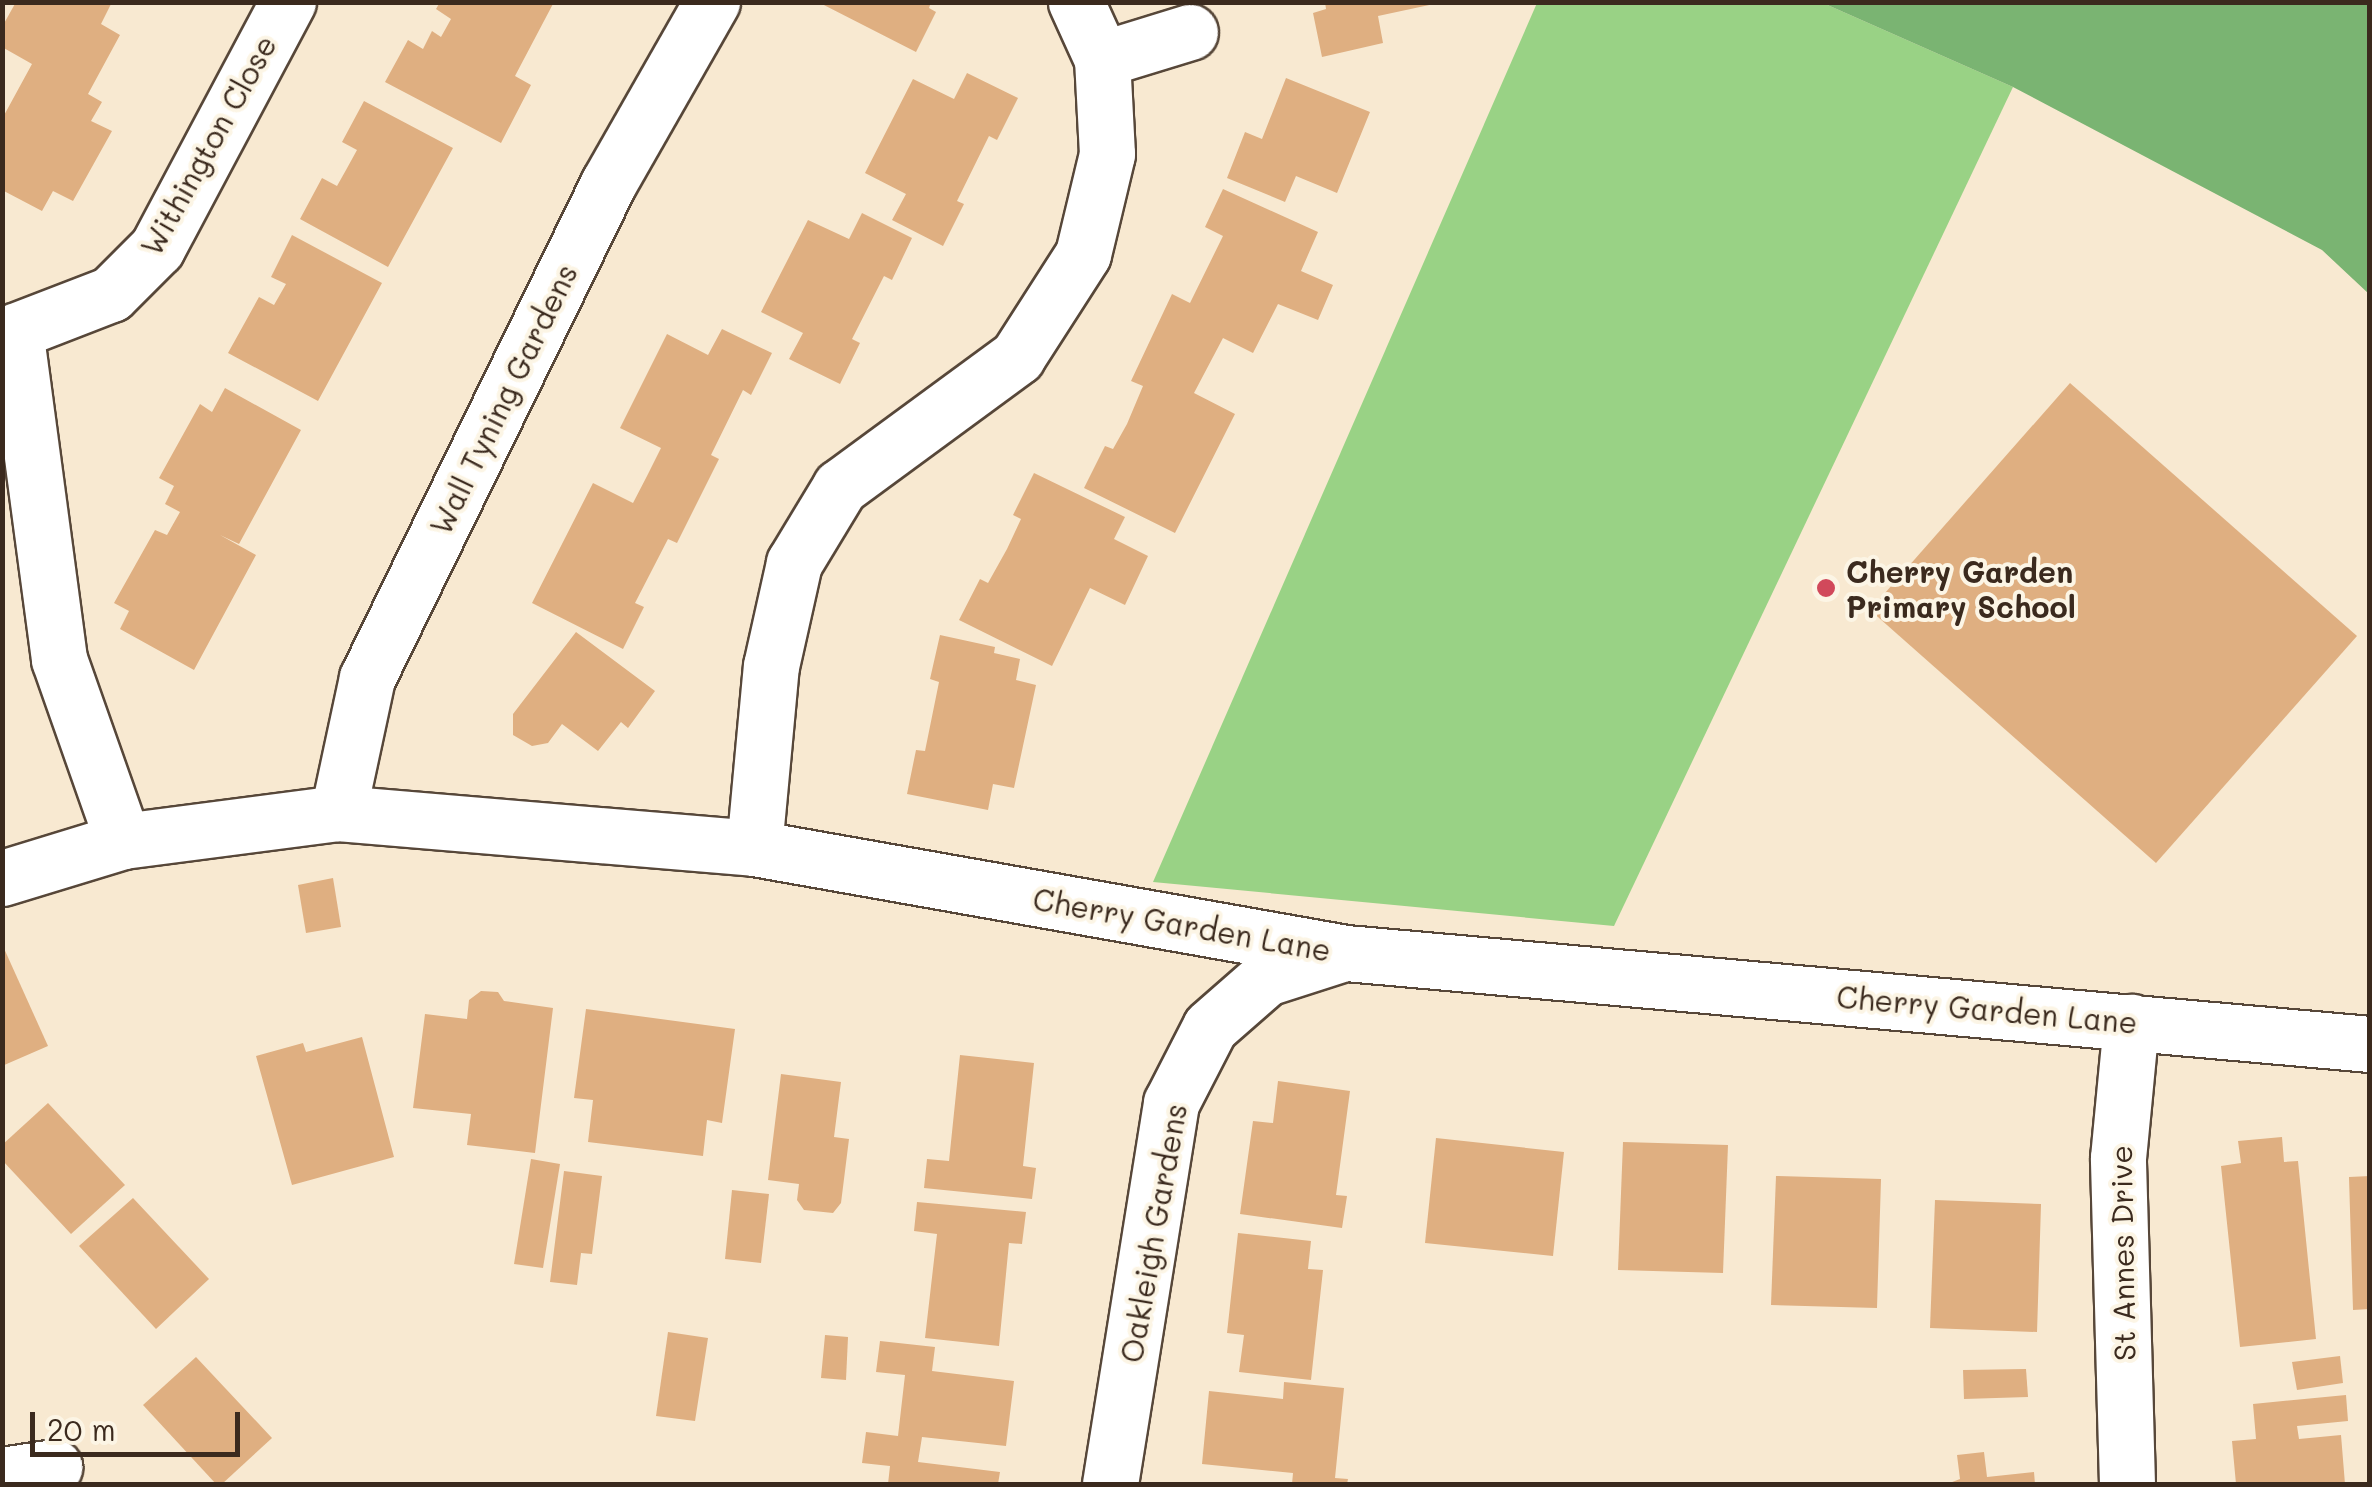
<!DOCTYPE html>
<style>
body{margin:0}
#map{position:relative;width:2372px;height:1487px;overflow:hidden;background:#f8e9d1;font-family:Mali,sans-serif}
div>[style]{position:absolute}
.green>*{inset:0;background:#99d285}
.forest>*{inset:0;background:#7ab472}
.building>*{inset:0;background:#dfaf81}
.roads{filter:drop-shadow(2px 0 #574739) drop-shadow(-2px 0 #574739) drop-shadow(0 2px #574739) drop-shadow(0 -2px #574739)}
.minor>*{height:55px;margin:-27.5px;padding:0 27.5px;transform-origin:27.5px;border-radius:27.5px;background:#fff}
.dots>*{width:28px;height:28px;translate:-50% -50%;box-sizing:border-box;border:5px solid #fcf5e5;border-radius:50%}
span{translate:-50% -50%;white-space:nowrap;text-align:center;line-height:1.15;-webkit-text-stroke:8px #fcf5e5;paint-order:stroke}
.street-label{font-size:30px;color:#3b2a1e}
.poi-label{font-size:30px;color:#3b2a1e;font-weight:700}
.left{translate:0 -50%;text-align:left}
.frame{position:absolute;inset:0;border:5px solid #3b2a1e;pointer-events:none}
.scale{position:absolute;left:30px;top:1412px;width:210px;height:45px;box-sizing:border-box;border:5px solid #3b2a1e;border-top:0;padding-left:12px;font-size:30px;line-height:35px;white-space:nowrap;color:#3b2a1e;-webkit-text-stroke:8px #fcf5e5;paint-order:stroke}
</style>
<div id="map">
<div class="green">
<i style="clip-path:polygon(1537px 3px,1823px 3px,2013px 87px,1614px 926px,1153px 882px)"></i>
</div>
<div class="forest">
<i style="clip-path:polygon(1823px 3px,2369px 3px,2369px 294px,2322px 250px,2013px 87px)"></i>
</div>
<div class="building">
<i style="clip-path:polygon(16px 2px,112px 2px,101px 24px,120px 35px,88px 94px,102px 102px,91px 121px,112px 131px,73px 201px,53px 191px,42px 211px,2px 190px,2px 119px,32px 64px,2px 47px,2px 27px)"></i>
<i style="clip-path:polygon(440px 2px,554px 2px,515px 76px,531px 85px,501px 143px,385px 82px,408px 40px,423px 49px,432px 31px,441px 37px,451px 19px,436px 9px)"></i>
<i style="clip-path:polygon(818px 2px,931px 2px,929px 8px,936px 12px,916px 52px)"></i>
<i style="clip-path:polygon(1325px 2px,1434px 2px,1434px 4px,1378px 16px,1383px 43px,1322px 57px,1313px 13px,1326px 9px)"></i>
<i style="clip-path:polygon(967px 73px,1018px 98px,997px 140px,989px 136px,957px 201px,964px 204px,943px 246px,892px 220px,906px 194px,865px 173px,913px 79px,954px 99px)"></i>
<i style="clip-path:polygon(1286px 78px,1370px 112px,1337px 193px,1296px 176px,1285px 202px,1227px 178px,1245px 132px,1262px 139px)"></i>
<i style="clip-path:polygon(364px 101px,453px 148px,388px 267px,300px 219px,322px 178px,337px 186px,346px 170px,357px 150px,342px 142px)"></i>
<i style="clip-path:polygon(1223px 189px,1318px 232px,1301px 271px,1333px 285px,1318px 320px,1278px 304px,1253px 353px,1223px 338px,1194px 393px,1235px 414px,1175px 533px,1084px 488px,1105px 446px,1113px 449px,1127px 424px,1143px 386px,1131px 381px,1172px 294px,1190px 303px,1223px 236px,1205px 227px)"></i>
<i style="clip-path:polygon(862px 213px,912px 238px,892px 280px,884px 276px,852px 339px,860px 343px,840px 384px,789px 359px,803px 333px,761px 312px,808px 220px,849px 239px)"></i>
<i style="clip-path:polygon(292px 235px,382px 283px,318px 401px,228px 353px,259px 297px,274px 305px,286px 284px,271px 277px)"></i>
<i style="clip-path:polygon(722px 329px,772px 353px,751px 395px,743px 390px,711px 455px,719px 459px,677px 543px,668px 539px,635px 603px,644px 607px,623px 649px,532px 603px,593px 483px,633px 503px,647px 476px,661px 448px,620px 428px,667px 334px,708px 355px)"></i>
<i style="clip-path:polygon(2070px 383px,2357px 636px,2156px 863px,1870px 610px)"></i>
<i style="clip-path:polygon(225px 388px,301px 430px,239px 544px,220px 535px,256px 555px,194px 670px,120px 629px,129px 611px,114px 603px,155px 530px,167px 535px,180px 512px,165px 504px,174px 486px,159px 478px,200px 404px,212px 412px)"></i>
<i style="clip-path:polygon(1034px 473px,1125px 517px,1114px 539px,1148px 556px,1125px 605px,1090px 588px,1052px 666px,959px 620px,980px 579px,988px 583px,1007px 549px,1021px 519px,1013px 515px)"></i>
<i style="clip-path:polygon(576px 632px,655px 691px,628px 728px,621px 722px,598px 751px,562px 724px,548px 743px,532px 746px,513px 735px,513px 714px)"></i>
<i style="clip-path:polygon(940px 635px,995px 647px,994px 653px,1020px 659px,1016px 680px,1036px 685px,1014px 788px,993px 784px,988px 810px,907px 794px,916px 750px,925px 751px,939px 682px,930px 679px)"></i>
<i style="clip-path:polygon(333px 878px,341px 927px,306px 933px,298px 885px)"></i>
<i style="clip-path:polygon(2px 944px,48px 1046px,2px 1066px)"></i>
<i style="clip-path:polygon(481px 991px,498px 992px,504px 1001px,553px 1008px,535px 1153px,467px 1145px,471px 1114px,413px 1108px,425px 1014px,467px 1019px,469px 1000px)"></i>
<i style="clip-path:polygon(586px 1009px,735px 1029px,722px 1123px,707px 1120px,703px 1156px,588px 1142px,593px 1100px,574px 1098px)"></i>
<i style="clip-path:polygon(362px 1037px,394px 1157px,292px 1185px,256px 1056px,303px 1043px,306px 1052px)"></i>
<i style="clip-path:polygon(960px 1055px,1034px 1063px,1023px 1166px,1036px 1168px,1032px 1199px,924px 1188px,927px 1159px,949px 1161px)"></i>
<i style="clip-path:polygon(781px 1074px,841px 1082px,834px 1137px,849px 1139px,841px 1203px,833px 1213px,804px 1210px,797px 1200px,799px 1184px,768px 1180px)"></i>
<i style="clip-path:polygon(1278px 1081px,1350px 1091px,1336px 1195px,1347px 1196px,1342px 1228px,1240px 1214px,1253px 1121px,1273px 1123px)"></i>
<i style="clip-path:polygon(48px 1103px,125px 1185px,71px 1234px,2px 1160px,2px 1145px)"></i>
<i style="clip-path:polygon(2282px 1137px,2284px 1162px,2298px 1161px,2316px 1339px,2240px 1347px,2221px 1166px,2241px 1163px,2238px 1141px)"></i>
<i style="clip-path:polygon(1436px 1138px,1564px 1152px,1553px 1256px,1425px 1243px)"></i>
<i style="clip-path:polygon(1623px 1142px,1728px 1145px,1723px 1273px,1618px 1270px)"></i>
<i style="clip-path:polygon(531px 1159px,560px 1164px,543px 1268px,514px 1264px)"></i>
<i style="clip-path:polygon(564px 1171px,602px 1176px,592px 1254px,581px 1253px,577px 1285px,550px 1282px)"></i>
<i style="clip-path:polygon(1776px 1176px,1881px 1179px,1877px 1308px,1771px 1305px)"></i>
<i style="clip-path:polygon(2370px 1176px,2370px 1309px,2353px 1310px,2349px 1177px)"></i>
<i style="clip-path:polygon(732px 1190px,769px 1194px,761px 1263px,725px 1259px)"></i>
<i style="clip-path:polygon(133px 1198px,209px 1279px,156px 1329px,79px 1246px)"></i>
<i style="clip-path:polygon(1935px 1200px,2041px 1204px,2037px 1332px,1930px 1328px)"></i>
<i style="clip-path:polygon(917px 1202px,1026px 1212px,1022px 1244px,1009px 1243px,999px 1346px,925px 1338px,937px 1234px,914px 1231px)"></i>
<i style="clip-path:polygon(1238px 1233px,1311px 1241px,1308px 1269px,1323px 1270px,1311px 1380px,1239px 1372px,1244px 1335px,1227px 1333px)"></i>
<i style="clip-path:polygon(668px 1332px,708px 1338px,695px 1421px,656px 1416px)"></i>
<i style="clip-path:polygon(825px 1335px,848px 1337px,846px 1380px,821px 1378px)"></i>
<i style="clip-path:polygon(880px 1341px,935px 1347px,932px 1371px,1014px 1381px,1006px 1446px,922px 1437px,918px 1462px,1000px 1472px,998px 1484px,888px 1484px,890px 1466px,862px 1463px,866px 1432px,898px 1436px,905px 1375px,876px 1372px)"></i>
<i style="clip-path:polygon(2340px 1356px,2343px 1383px,2297px 1390px,2292px 1362px)"></i>
<i style="clip-path:polygon(196px 1357px,272px 1438px,222px 1484px,216px 1484px,143px 1405px)"></i>
<i style="clip-path:polygon(2026px 1369px,2028px 1397px,1964px 1399px,1963px 1370px)"></i>
<i style="clip-path:polygon(1284px 1382px,1344px 1388px,1335px 1478px,1348px 1479px,1347px 1484px,1292px 1484px,1293px 1473px,1202px 1464px,1209px 1391px,1283px 1399px)"></i>
<i style="clip-path:polygon(2346px 1395px,2348px 1421px,2297px 1426px,2299px 1439px,2341px 1435px,2345px 1484px,2236px 1484px,2232px 1441px,2256px 1439px,2253px 1404px)"></i>
<i style="clip-path:polygon(1984px 1452px,1987px 1477px,2034px 1472px,2035px 1484px,1947px 1484px,1960px 1479px,1957px 1455px)"></i>
</div>
<div class="roads">
<div class="minor">
<i style="left:1102px;top:59px;width:92px;rotate:-17.1deg"></i>
<i style="left:338px;top:813px;width:138px;rotate:-77.9deg"></i>
<i style="left:367px;top:678px;width:550px;rotate:-63.99deg"></i>
<i style="left:608px;top:184px;width:210px;rotate:-60.3deg"></i>
<i style="left:123px;top:841px;width:193px;rotate:-109.4deg"></i>
<i style="left:59px;top:659px;width:331px;rotate:-97.6deg"></i>
<i style="left:15px;top:331px;width:103px;rotate:-21.1deg"></i>
<i style="left:111px;top:294px;width:65px;rotate:-45deg"></i>
<i style="left:157px;top:248px;width:279px;rotate:-62deg"></i>
<i style="left:754px;top:848px;width:183px;rotate:-84.7deg"></i>
<i style="left:771px;top:666px;width:106px;rotate:-77.4deg"></i>
<i style="left:794px;top:563px;width:89px;rotate:-58.8deg"></i>
<i style="left:840px;top:487px;width:220px;rotate:-36.3deg"></i>
<i style="left:1017px;top:357px;width:122px;rotate:-57.3deg"></i>
<i style="left:1083px;top:254px;width:103px;rotate:-76.5deg"></i>
<i style="left:1107px;top:154px;width:95px;rotate:-93deg"></i>
<i style="left:1102px;top:59px;width:63px;rotate:-114.5deg"></i>
<i style="left:2px;top:878px;width:127px;rotate:-17deg"></i>
<i style="left:123px;top:841px;width:217px;rotate:-7.4deg"></i>
<i style="left:338px;top:813px;width:417px;rotate:4.8deg"></i>
<i style="left:754px;top:848px;width:601px;rotate:10.06deg"></i>
<i style="left:1346px;top:953px;width:1028px;rotate:5.08deg"></i>
<i style="left:2px;top:1475px;width:53px;rotate:-8.7deg"></i>
<i style="left:1110px;top:1484px;width:386px;rotate:-80.9deg"></i>
<i style="left:1171px;top:1103px;width:85px;rotate:-62.8deg"></i>
<i style="left:1210px;top:1027px;width:74px;rotate:-41.2deg"></i>
<i style="left:1266px;top:978px;width:76px;rotate:-17.7deg"></i>
<i style="left:2127px;top:1484px;width:326px;rotate:-91.6deg"></i>
<i style="left:2118px;top:1158px;width:137px;rotate:-84.5deg"></i>
</div>
</div>
<div class="dots">
<i style="left:1826px;top:588px;background:#d1495b"></i>
</div>
<div class="street-label">
<span style="left:208px;top:145px;rotate:-61deg">Withington Close</span>
<span style="left:503px;top:399px;rotate:-64deg">Wall Tyning Gardens</span>
<span style="left:1182px;top:924px;rotate:10deg">Cherry Garden Lane</span>
<span style="left:1987px;top:1009px;rotate:5deg">Cherry Garden Lane</span>
<span style="left:1153px;top:1233px;rotate:-80deg">Oakleigh Gardens</span>
<span style="left:2122px;top:1253px;rotate:-91deg">St Annes Drive</span>
</div>
<div class="poi-label">
<span class="left" style="left:1846px;top:588px">Cherry Garden<br>Primary School</span>
</div>
<div class="frame"></div>
<div class="scale">20 m</div>
</div>
